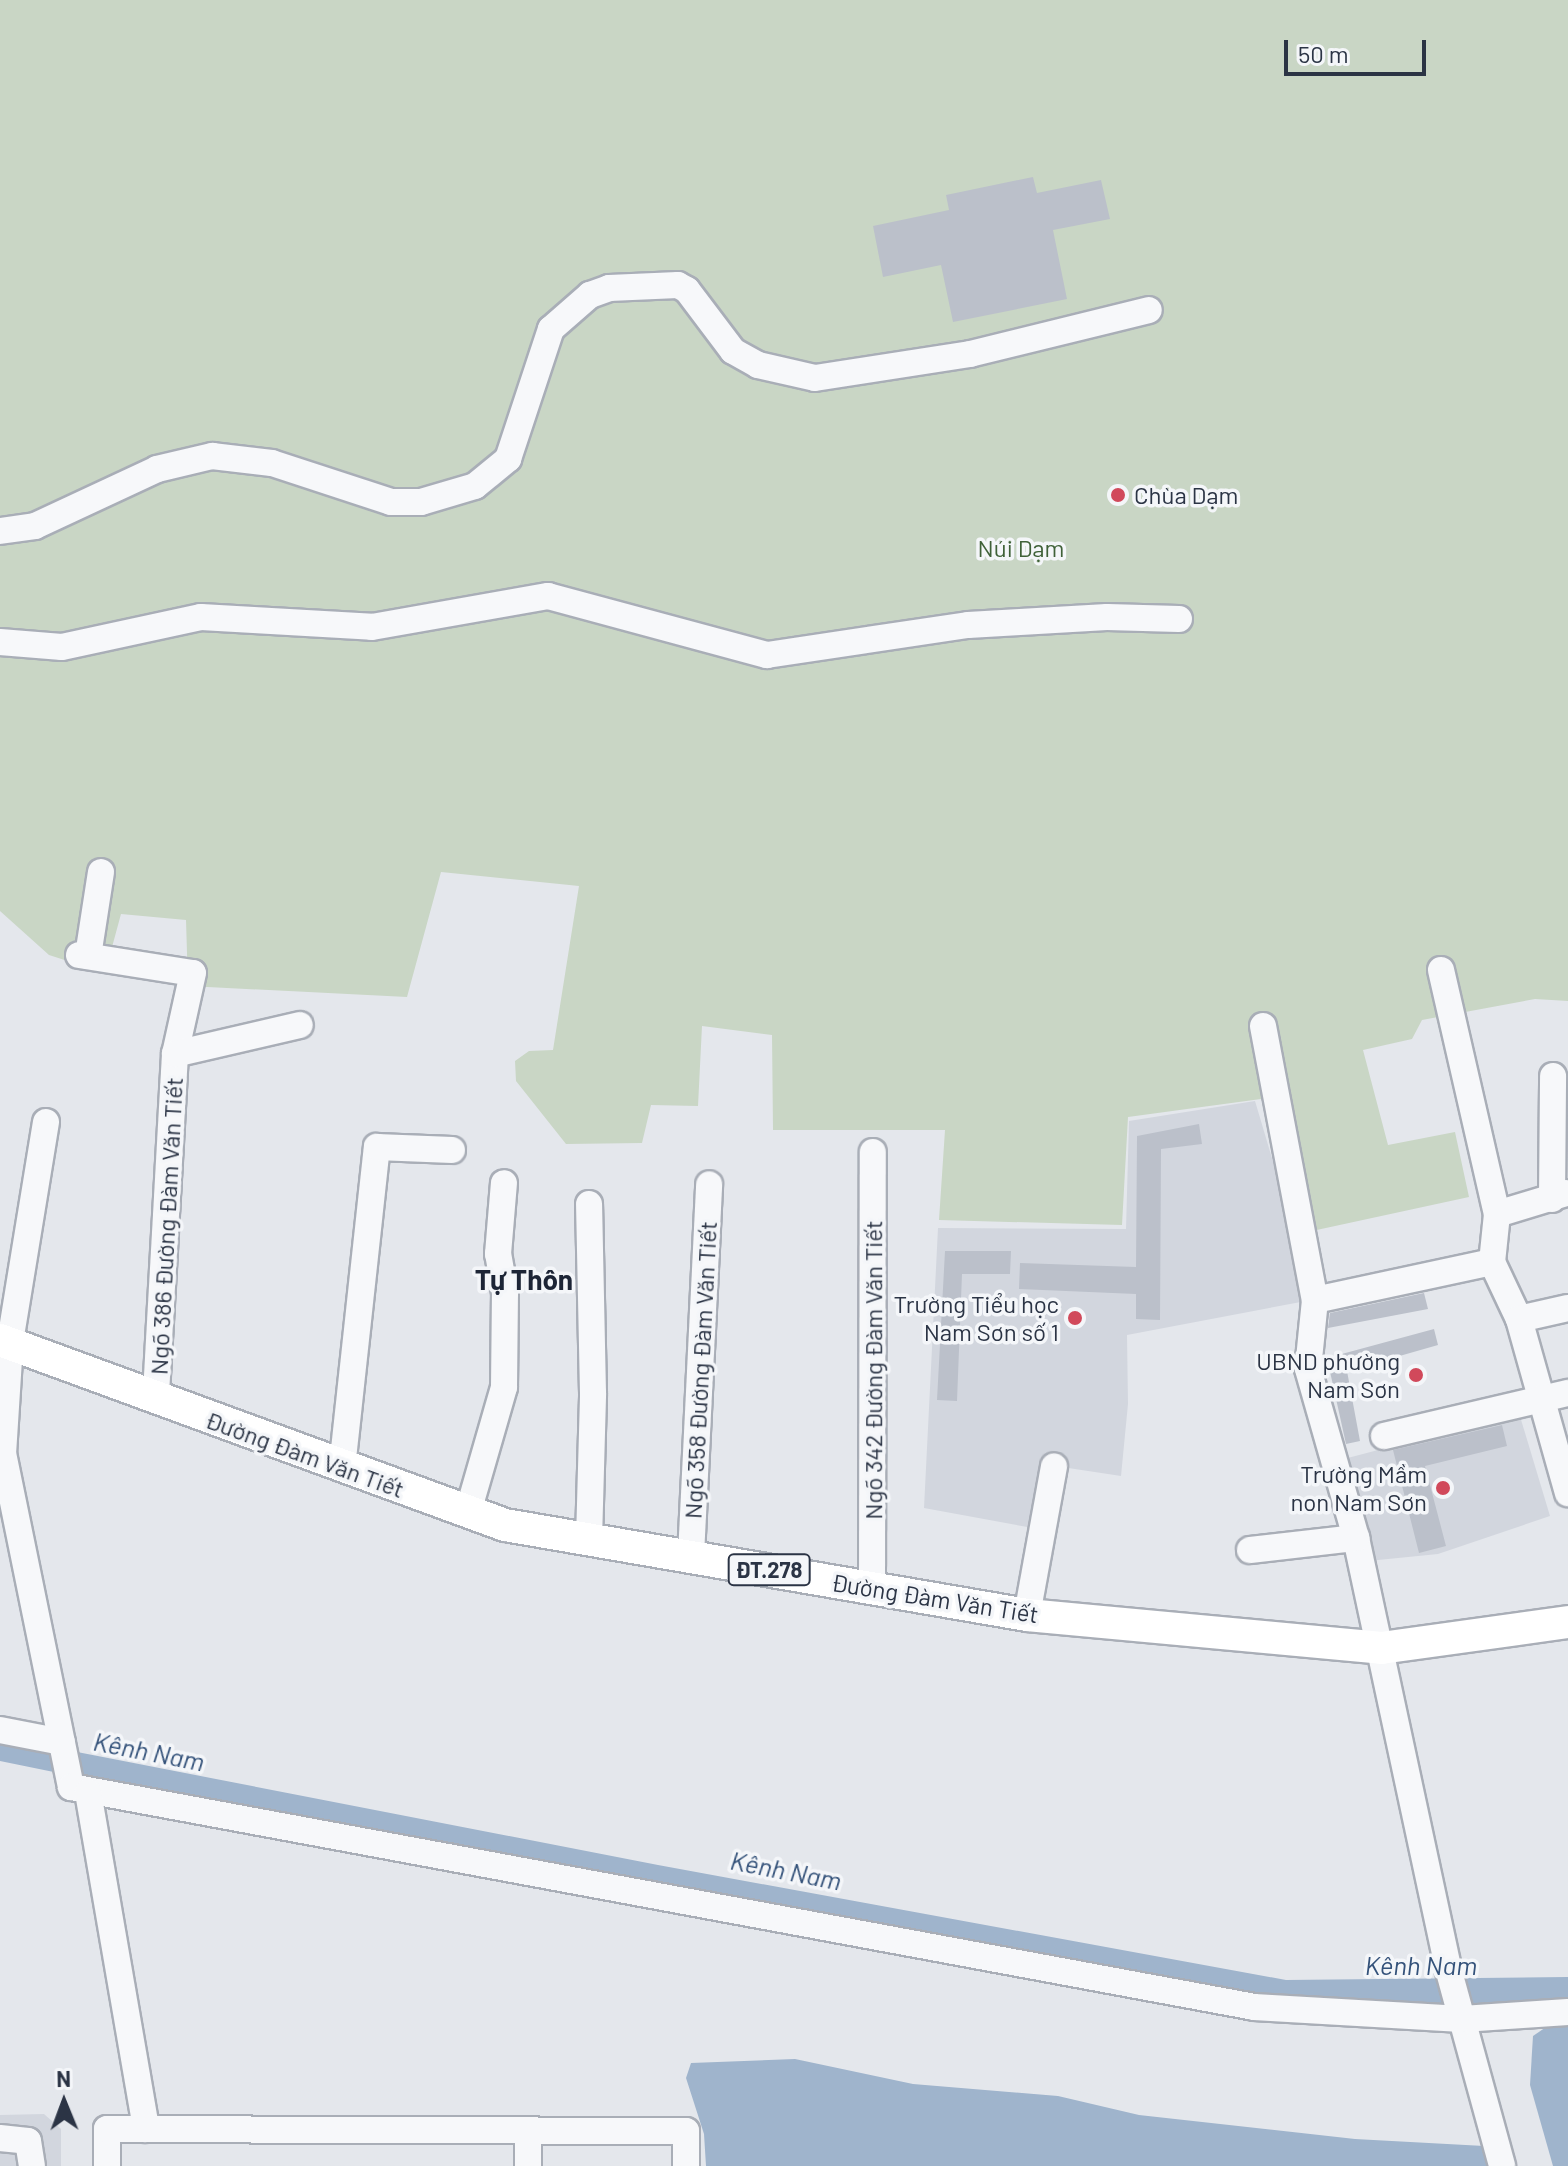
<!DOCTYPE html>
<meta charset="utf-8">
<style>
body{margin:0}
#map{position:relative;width:1568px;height:2166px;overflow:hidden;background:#e4e7ec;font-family:Barlow,sans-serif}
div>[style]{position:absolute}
.built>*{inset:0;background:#d2d6de}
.green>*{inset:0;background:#c9d6c5}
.water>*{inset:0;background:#9fb4cc}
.building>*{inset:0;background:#bbc0ca}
.roads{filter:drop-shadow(2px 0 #a9aeb7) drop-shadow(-2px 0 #a9aeb7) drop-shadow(0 2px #a9aeb7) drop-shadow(0 -2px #a9aeb7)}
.minor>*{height:26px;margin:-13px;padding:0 13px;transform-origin:13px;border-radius:13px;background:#f7f8fa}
.major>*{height:32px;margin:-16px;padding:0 16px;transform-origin:16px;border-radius:16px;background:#fff}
.dots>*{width:22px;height:22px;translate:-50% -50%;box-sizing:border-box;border:4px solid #f4f6f9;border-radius:50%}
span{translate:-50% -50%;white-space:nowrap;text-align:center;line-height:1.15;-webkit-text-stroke:7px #f4f6f9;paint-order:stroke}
.shield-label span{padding:2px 6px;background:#f4f6f9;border:2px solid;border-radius:6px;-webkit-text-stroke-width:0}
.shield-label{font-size:22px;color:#2b3445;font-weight:700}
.poi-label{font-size:24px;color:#2b3445}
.left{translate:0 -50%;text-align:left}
.right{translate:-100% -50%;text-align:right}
.park-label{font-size:24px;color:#3f6138}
.street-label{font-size:24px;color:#2b3445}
.water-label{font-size:26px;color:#34527a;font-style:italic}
.quarter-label{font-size:28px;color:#1d2536;font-weight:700}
.north{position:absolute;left:24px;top:2062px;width:80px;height:80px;-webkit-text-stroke:6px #f4f6f9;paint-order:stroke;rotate:359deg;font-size:22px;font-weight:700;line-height:32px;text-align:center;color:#2b3445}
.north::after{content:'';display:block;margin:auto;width:28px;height:36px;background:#2b3445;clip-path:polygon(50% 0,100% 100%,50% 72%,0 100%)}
.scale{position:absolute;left:1284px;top:40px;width:142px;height:36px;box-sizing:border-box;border:4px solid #2b3445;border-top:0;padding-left:10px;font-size:24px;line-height:28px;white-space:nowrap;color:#2b3445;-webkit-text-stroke:6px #f4f6f9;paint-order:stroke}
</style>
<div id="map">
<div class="built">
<i style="clip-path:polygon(1255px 1101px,1282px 1192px,1306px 1301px,1127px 1335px,1128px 1404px,1121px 1476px,1042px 1464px,1033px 1528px,924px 1508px,938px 1228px,1126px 1229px,1129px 1121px)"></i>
<i style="clip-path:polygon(1519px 1413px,1550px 1516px,1438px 1554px,1358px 1562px,1340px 1460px)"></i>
<i style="clip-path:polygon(44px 2114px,61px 2129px,61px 2166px,0 2166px,0 2115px)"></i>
</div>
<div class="green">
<i style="clip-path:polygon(0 0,1568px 0,1568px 1001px,1535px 999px,1422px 1020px,1412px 1039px,1363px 1050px,1388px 1145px,1455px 1132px,1469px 1197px,1312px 1231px,1283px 1096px,1128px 1117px,1122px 1225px,939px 1220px,945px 1130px,773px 1130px,772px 1035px,702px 1026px,698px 1106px,651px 1105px,642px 1143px,566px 1144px,516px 1081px,515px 1061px,529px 1051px,553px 1050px,579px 886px,441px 872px,407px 997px,188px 986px,186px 920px,121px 914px,105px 973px,49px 955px,0 911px)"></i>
</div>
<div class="water">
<i style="clip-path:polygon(0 1737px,658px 1865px,1286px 1980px,1568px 1977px,1568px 2000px,1424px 2006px,1283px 1998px,1166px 1979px,264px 1815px,0 1761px)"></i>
<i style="clip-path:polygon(1552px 2023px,1568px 2027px,1568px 2166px,1553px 2166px,1530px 2085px,1533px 2036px)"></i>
<i style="clip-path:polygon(795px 2059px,913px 2084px,1058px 2096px,1139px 2115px,1355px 2139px,1484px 2146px,1495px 2166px,706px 2166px,704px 2134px,686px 2078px,691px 2063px)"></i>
</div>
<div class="building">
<i style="clip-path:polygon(1033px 177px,1037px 193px,1101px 180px,1110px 219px,1053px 230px,1067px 299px,953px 322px,941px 265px,883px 277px,873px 226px,949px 210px,946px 195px)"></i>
<i style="clip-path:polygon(1199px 1124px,1202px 1144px,1161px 1149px,1160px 1320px,1136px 1319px,1136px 1294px,1019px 1289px,1020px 1263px,1136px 1267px,1137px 1136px)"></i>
<i style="clip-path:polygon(945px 1251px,1011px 1251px,1010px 1274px,962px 1274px,957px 1401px,937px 1400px)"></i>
<i style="clip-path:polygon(1424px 1293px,1428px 1309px,1328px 1328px,1330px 1313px)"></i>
<i style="clip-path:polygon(1434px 1329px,1438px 1345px,1347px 1371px,1360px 1441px,1346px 1444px,1327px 1358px)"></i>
<i style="clip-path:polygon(1502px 1425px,1507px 1446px,1425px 1466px,1446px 1546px,1419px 1553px,1393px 1450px)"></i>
</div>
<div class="roads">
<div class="minor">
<i style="left:0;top:531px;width:35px;rotate:-8deg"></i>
<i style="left:35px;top:526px;width:135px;rotate:-25deg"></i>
<i style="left:157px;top:469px;width:57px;rotate:-13.3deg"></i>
<i style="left:212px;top:456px;width:60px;rotate:6.7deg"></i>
<i style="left:272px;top:463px;width:125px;rotate:18.1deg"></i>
<i style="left:391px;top:502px;width:30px"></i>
<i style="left:421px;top:502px;width:56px;rotate:-16.5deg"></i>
<i style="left:475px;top:486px;width:43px;rotate:-39.3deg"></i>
<i style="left:508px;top:459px;width:137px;rotate:-71.7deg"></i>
<i style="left:551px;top:329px;width:52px;rotate:-41.1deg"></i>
<i style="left:590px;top:295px;width:20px;rotate:-20deg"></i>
<i style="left:609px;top:288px;width:69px;rotate:-2.5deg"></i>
<i style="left:678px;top:285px;width:10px;rotate:29deg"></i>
<i style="left:687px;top:290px;width:76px;rotate:53deg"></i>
<i style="left:733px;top:351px;width:29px;rotate:29deg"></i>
<i style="left:758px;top:365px;width:58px;rotate:12.8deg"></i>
<i style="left:815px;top:378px;width:157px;rotate:-8.8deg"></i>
<i style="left:970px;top:354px;width:184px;rotate:-13.8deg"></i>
<i style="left:0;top:642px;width:62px;rotate:4.6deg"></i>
<i style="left:62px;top:647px;width:142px;rotate:-12.2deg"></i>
<i style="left:201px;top:617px;width:171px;rotate:3.3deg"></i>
<i style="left:372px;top:627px;width:179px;rotate:-10deg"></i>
<i style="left:548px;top:596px;width:227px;rotate:15.1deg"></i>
<i style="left:767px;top:655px;width:203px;rotate:-8.5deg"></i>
<i style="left:968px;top:625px;width:139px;rotate:-3.3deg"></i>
<i style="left:1107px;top:617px;width:72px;rotate:1.6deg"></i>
<i style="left:79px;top:955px;width:115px;rotate:9deg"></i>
<i style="left:193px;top:973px;width:83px;rotate:102.5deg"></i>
<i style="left:175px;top:1054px;width:345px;rotate:93.2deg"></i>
<i style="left:88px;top:956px;width:85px;rotate:-81.2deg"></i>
<i style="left:1441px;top:970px;width:250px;rotate:77.1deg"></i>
<i style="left:1497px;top:1214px;width:48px;rotate:95.9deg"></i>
<i style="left:1492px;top:1262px;width:63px;rotate:64.7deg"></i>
<i style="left:1519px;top:1319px;width:181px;rotate:74.3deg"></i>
<i style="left:1263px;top:1026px;width:279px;rotate:79.3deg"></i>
<i style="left:1315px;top:1300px;width:69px;rotate:95.8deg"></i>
<i style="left:1308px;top:1369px;width:176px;rotate:74.1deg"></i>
<i style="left:1356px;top:1538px;width:440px;rotate:77.9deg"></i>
<i style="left:1448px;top:1968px;width:205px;rotate:74.7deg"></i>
<i style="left:175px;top:1054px;width:128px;rotate:-13.1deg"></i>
<i style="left:46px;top:1122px;width:224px;rotate:99.3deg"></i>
<i style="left:10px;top:1343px;width:110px;rotate:93.6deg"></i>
<i style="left:3px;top:1453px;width:341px;rotate:78.5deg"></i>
<i style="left:71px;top:1787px;width:1203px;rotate:10.53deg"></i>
<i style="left:1254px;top:2007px;width:208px;rotate:3.3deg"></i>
<i style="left:1462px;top:2019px;width:106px;rotate:-3.8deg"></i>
<i style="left:1552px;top:1199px;width:123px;rotate:-89.5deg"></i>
<i style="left:1497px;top:1214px;width:72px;rotate:-16.9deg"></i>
<i style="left:1315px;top:1300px;width:181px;rotate:-12.1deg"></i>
<i style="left:1519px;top:1319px;width:50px;rotate:-12.7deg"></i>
<i style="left:1384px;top:1436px;width:189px;rotate:-13.2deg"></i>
<i style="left:342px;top:1468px;width:323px;rotate:-83.8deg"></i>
<i style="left:377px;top:1147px;width:75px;rotate:2.3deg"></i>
<i style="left:468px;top:1512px;width:130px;rotate:-73.9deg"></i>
<i style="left:504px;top:1387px;width:94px;rotate:-89.4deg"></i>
<i style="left:505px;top:1293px;width:40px;rotate:-100deg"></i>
<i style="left:498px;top:1254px;width:71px;rotate:-85.2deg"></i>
<i style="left:589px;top:1540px;width:147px;rotate:-88.4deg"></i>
<i style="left:593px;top:1393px;width:189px;rotate:-91.2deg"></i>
<i style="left:1250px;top:1550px;width:107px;rotate:-6.5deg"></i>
<i style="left:691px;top:1556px;width:372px;rotate:-87.2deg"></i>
<i style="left:872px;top:1588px;width:436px;rotate:-89.9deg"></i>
<i style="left:1027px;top:1615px;width:151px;rotate:-79.7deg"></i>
<i style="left:0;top:1730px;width:63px;rotate:11deg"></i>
<i style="left:88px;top:1792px;width:342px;rotate:80.2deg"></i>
<i style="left:0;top:2138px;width:28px;rotate:6deg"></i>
<i style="left:28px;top:2141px;width:25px;rotate:81deg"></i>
<i style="left:107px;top:2166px;width:37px;rotate:-90deg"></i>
<i style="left:107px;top:2129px;width:579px;rotate:0.2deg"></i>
<i style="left:686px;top:2131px;width:35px;rotate:90deg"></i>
<i style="left:528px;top:2166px;width:36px;rotate:-90deg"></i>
</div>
<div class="major">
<i style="left:0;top:1340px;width:538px;rotate:20.12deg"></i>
<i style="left:505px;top:1525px;width:530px;rotate:9.78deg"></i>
<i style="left:1027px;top:1615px;width:356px;rotate:5.3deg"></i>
<i style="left:1381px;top:1648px;width:189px;rotate:-7.9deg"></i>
</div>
</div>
<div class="dots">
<i style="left:1118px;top:495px;background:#d1495b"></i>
<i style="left:1075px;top:1318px;background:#d1495b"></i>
<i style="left:1416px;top:1375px;background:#d1495b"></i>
<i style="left:1443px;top:1488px;background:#d1495b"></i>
</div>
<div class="shield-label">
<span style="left:769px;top:1570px">ĐT.278</span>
</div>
<div class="poi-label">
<span class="left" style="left:1134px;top:495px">Chùa Dạm</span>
<span class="right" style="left:1059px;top:1318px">Trường Tiểu học<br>Nam Sơn số 1</span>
<span class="right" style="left:1400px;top:1375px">UBND phường<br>Nam Sơn</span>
<span class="right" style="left:1427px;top:1488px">Trường Mầm<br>non Nam Sơn</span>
</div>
<div class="park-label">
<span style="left:1021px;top:548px">Núi Dạm</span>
</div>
<div class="street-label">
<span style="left:166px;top:1226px;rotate:-87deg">Ngõ 386 Đường Đàm Văn Tiết</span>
<span style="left:700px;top:1370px;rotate:-87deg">Ngõ 358 Đường Đàm Văn Tiết</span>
<span style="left:873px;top:1370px;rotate:-90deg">Ngõ 342 Đường Đàm Văn Tiết</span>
<span style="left:305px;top:1454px;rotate:20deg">Đường Đàm Văn Tiết</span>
<span style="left:935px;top:1598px;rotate:9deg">Đường Đàm Văn Tiết</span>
</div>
<div class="water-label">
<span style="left:149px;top:1751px;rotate:11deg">Kênh Nam</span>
<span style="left:786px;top:1870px;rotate:11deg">Kênh Nam</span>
<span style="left:1421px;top:1965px">Kênh Nam</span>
</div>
<div class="quarter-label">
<span style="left:524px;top:1279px">Tự Thôn</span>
</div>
<div class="north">N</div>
<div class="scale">50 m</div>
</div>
